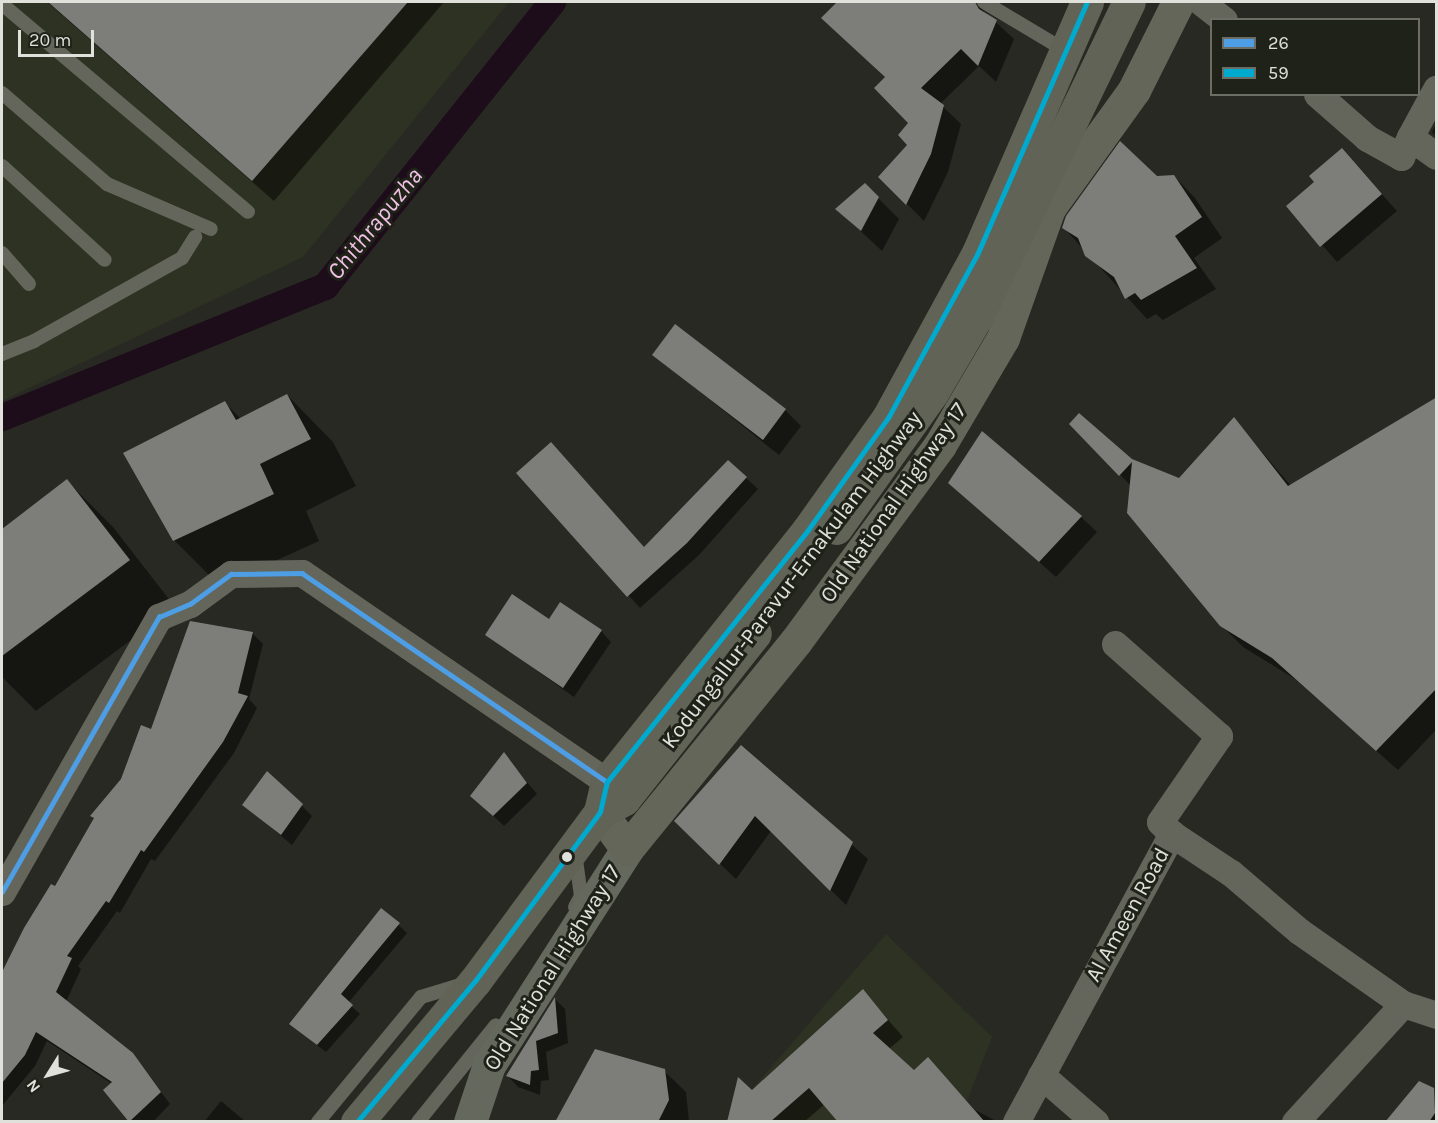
<!DOCTYPE html>
<style>
body{margin:0}
#map{position:relative;width:1438px;height:1123px;overflow:hidden;background:#282923;font-family:Karla,sans-serif}
div>[style]{position:absolute}
.built>*{inset:0;background:#2e3223}
.shadow>*{inset:0;background:#0007}
.canal>*{height:27px;margin:-13.5px;padding:0 13.5px;transform-origin:13.5px;border-radius:13.5px;background:#1d0c19}
.building>*{inset:0;background:#7d7e79}
.lane>*{height:14px;margin:-7px;padding:0 7px;transform-origin:7px;border-radius:7px;background:#64665c}
.street>*{height:27px;margin:-13.5px;padding:0 13.5px;transform-origin:13.5px;border-radius:13.5px;background:#64665c}
.secondary>*{height:33px;margin:-16.5px;padding:0 16.5px;transform-origin:16.5px;border-radius:16.5px;background:#65685d}
.primary>*{height:33px;margin:-16.5px;padding:0 16.5px;transform-origin:16.5px;border-radius:16.5px;background:#64665a}
.highway>*{height:33px;margin:-16.5px;padding:0 16.5px;transform-origin:16.5px;border-radius:16.5px;background:#606356}
.bus-1>*{height:4.5px;margin:-2.25px;padding:0 2.25px;transform-origin:2.25px;border-radius:2.25px;background:#4d9ee5}
.bus-2>*{height:4.5px;margin:-2.25px;padding:0 2.25px;transform-origin:2.25px;border-radius:2.25px;background:#00a9ce}
.dots>*{width:16px;height:16px;translate:-50% -50%;box-sizing:border-box;border:3px solid #1f2218;border-radius:50%}
span{translate:-50% -50%;white-space:nowrap;text-align:center;line-height:1.15;-webkit-text-stroke:6px #1f2218;paint-order:stroke}
.street-label{font-size:22px;color:#dfe1da}
.water-label{font-size:24px;color:#f2c1e6;font-style:italic}
.frame{position:absolute;inset:0;border:3px solid #dfe1da;pointer-events:none}
.legend{position:absolute;left:1210px;top:18px;width:210px;height:78px;box-sizing:border-box;background:#1f2218;border:2px solid #6c6e66;margin:0;padding:8px 10px;list-style:none;font-size:18px;color:#dfe1da}
.legend li{display:flex;align-items:center;gap:12px;height:30px}
.legend b{width:30px;border:2px solid #6c6e66}
.north{position:absolute;left:18px;top:1045px;width:60px;height:60px;-webkit-text-stroke:4px #1f2218;paint-order:stroke;rotate:233deg;font-size:16px;font-weight:700;line-height:24px;text-align:center;color:#dfe1da}
.north::after{content:'';display:block;margin:auto;width:21px;height:27px;background:#dfe1da;clip-path:polygon(50% 0,100% 100%,50% 72%,0 100%)}
.scale{position:absolute;left:18px;top:30px;width:76px;height:27px;box-sizing:border-box;border:3px solid #dfe1da;border-top:0;padding-left:8px;font-size:18px;line-height:21px;white-space:nowrap;color:#dfe1da;-webkit-text-stroke:4px #1f2218;paint-order:stroke}
</style>
<div id="map">
<div class="built">
<i style="clip-path:polygon(2px 2px,509px 2px,303px 257px,2px 401px)"></i>
<i style="clip-path:polygon(886px 934px,992px 1037px,959px 1121px,724px 1122px)"></i>
</div>
<div class="shadow">
<i style="clip-path:polygon(47px 2px,444px 2px,274px 201px)"></i>
<i style="clip-path:polygon(839px 2px,950px 2px,964px 15px,975px 3px,1014px 39px,996px 82px,979px 66px,940px 104px,961px 124px,948px 172px,924px 221px,880px 177px,910px 145px,910px 123px,886px 78px,824px 18px)"></i>
<i style="clip-path:polygon(1436px 124px,1436px 136px,1432px 132px)"></i>
<i style="clip-path:polygon(1342px 150px,1397px 211px,1337px 262px,1288px 206px,1316px 182px)"></i>
<i style="clip-path:polygon(1174px 176px,1195px 198px,1222px 238px,1194px 258px,1216px 289px,1163px 320px,1156px 314px,1147px 319px,1064px 228px,1157px 177px)"></i>
<i style="clip-path:polygon(865px 185px,899px 219px,882px 251px,837px 209px)"></i>
<i style="clip-path:polygon(654px 355px,785px 410px,801px 426px,779px 455px)"></i>
<i style="clip-path:polygon(287px 395px,333px 442px,356px 486px,306px 511px,319px 541px,220px 586px,174px 540px,225px 403px,241px 419px)"></i>
<i style="clip-path:polygon(1436px 398px,1436px 730px,1398px 770px,1295px 679px,1243px 647px,1221px 625px,1131px 486px,1071px 424px,1132px 460px,1179px 480px,1234px 419px,1291px 486px)"></i>
<i style="clip-path:polygon(518px 473px,645px 549px,746px 478px,758px 489px,699px 555px,640px 608px)"></i>
<i style="clip-path:polygon(67px 481px,113px 527px,175px 607px,36px 711px,2px 677px,2px 532px)"></i>
<i style="clip-path:polygon(950px 483px,1081px 517px,1097px 532px,1056px 577px)"></i>
<i style="clip-path:polygon(549px 621px,601px 631px,611px 642px,574px 697px,487px 635px)"></i>
<i style="clip-path:polygon(252px 633px,263px 644px,249px 699px,257px 708px,234px 753px,155px 861px,151px 859px,120px 913px,117px 911px,78px 966px,81px 969px,66px 1002px,132px 1054px,170px 1104px,153px 1122px,131px 1122px,105px 1090px,112px 1084px,47px 1041px,35px 1066px,2px 1106px,2px 977px,52px 886px,56px 888px,152px 731px)"></i>
<i style="clip-path:polygon(741px 747px,868px 859px,846px 905px,771px 831px,736px 879px,692px 837px)"></i>
<i style="clip-path:polygon(504px 755px,537px 794px,504px 826px,483px 806px)"></i>
<i style="clip-path:polygon(244px 805px,302px 806px,312px 816px,292px 845px)"></i>
<i style="clip-path:polygon(382px 910px,407px 933px,348px 1003px,360px 1014px,326px 1052px,300px 1032px)"></i>
<i style="clip-path:polygon(863px 991px,903px 1037px,889px 1049px,914px 1072px,928px 1059px,975px 1110px,998px 1122px,840px 1122px,825px 1104px,804px 1122px,729px 1122px,752px 1092px)"></i>
<i style="clip-path:polygon(555px 999px,565px 1009px,568px 1043px,546px 1052px,549px 1080px,541px 1081px,540px 1095px,518px 1087px,508px 1076px)"></i>
<i style="clip-path:polygon(664px 1071px,686px 1092px,689px 1122px,557px 1122px)"></i>
<i style="clip-path:polygon(1433px 1089px,1436px 1122px,1401px 1122px)"></i>
<i style="clip-path:polygon(221px 1101px,246px 1122px,204px 1122px)"></i>
</div>
<div class="canal">
<i style="left:2px;top:417px;width:349px;rotate:-22.1deg"></i>
<i style="left:325px;top:286px;width:364px;rotate:-51.4deg"></i>
</div>
<div class="building">
<i style="clip-path:polygon(48px 2px,408px 2px,252px 181px)"></i>
<i style="clip-path:polygon(837px 2px,975px 2px,979px 9px,997px 20px,978px 66px,961px 49px,921px 88px,944px 105px,931px 154px,906px 205px,878px 177px,907px 145px,898px 135px,908px 123px,874px 88px,885px 77px,821px 18px)"></i>
<i style="clip-path:polygon(1120px 141px,1157px 176px,1174px 175px,1202px 217px,1175px 236px,1197px 268px,1141px 300px,1135px 293px,1125px 299px,1114px 277px,1085px 256px,1078px 238px,1062px 228px,1066px 216px)"></i>
<i style="clip-path:polygon(1342px 148px,1382px 194px,1320px 247px,1286px 206px,1314px 182px,1309px 176px)"></i>
<i style="clip-path:polygon(865px 183px,879px 197px,861px 231px,835px 209px)"></i>
<i style="clip-path:polygon(675px 324px,786px 409px,763px 440px,652px 355px)"></i>
<i style="clip-path:polygon(287px 394px,311px 439px,260px 464px,274px 494px,173px 541px,123px 453px,225px 401px,236px 420px)"></i>
<i style="clip-path:polygon(1437px 397px,1437px 688px,1376px 751px,1272px 658px,1220px 626px,1127px 513px,1132px 462px,1119px 476px,1069px 424px,1079px 413px,1132px 459px,1179px 478px,1234px 417px,1288px 486px)"></i>
<i style="clip-path:polygon(982px 431px,1082px 516px,1039px 562px,948px 483px)"></i>
<i style="clip-path:polygon(551px 442px,644px 547px,728px 460px,747px 477px,687px 543px,627px 597px,516px 473px)"></i>
<i style="clip-path:polygon(67px 479px,130px 560px,2px 656px,2px 529px)"></i>
<i style="clip-path:polygon(512px 594px,549px 619px,560px 602px,602px 630px,563px 688px,485px 635px)"></i>
<i style="clip-path:polygon(190px 621px,253px 632px,238px 693px,248px 696px,223px 742px,144px 852px,141px 850px,109px 903px,106px 901px,67px 956px,72px 958px,56px 992px,133px 1053px,161px 1092px,129px 1122px,103px 1090px,112px 1082px,36px 1032px,25px 1055px,2px 1083px,2px 972px,24px 928px,51px 884px,55px 886px,94px 818px,90px 816px,121px 779px,141px 725px,151px 729px)"></i>
<i style="clip-path:polygon(741px 745px,853px 842px,830px 891px,755px 816px,719px 865px,674px 821px)"></i>
<i style="clip-path:polygon(504px 752px,527px 783px,493px 816px,470px 796px)"></i>
<i style="clip-path:polygon(267px 771px,303px 804px,281px 835px,242px 805px)"></i>
<i style="clip-path:polygon(381px 908px,400px 923px,341px 994px,353px 1005px,317px 1045px,289px 1024px)"></i>
<i style="clip-path:polygon(863px 989px,888px 1020px,873px 1033px,914px 1070px,928px 1057px,985px 1122px,838px 1122px,809px 1088px,770px 1122px,727px 1122px,738px 1077px,752px 1090px)"></i>
<i style="clip-path:polygon(555px 997px,558px 1033px,536px 1041px,539px 1070px,531px 1071px,530px 1085px,506px 1076px)"></i>
<i style="clip-path:polygon(595px 1049px,665px 1069px,669px 1100px,658px 1122px,555px 1122px)"></i>
<i style="clip-path:polygon(1419px 1081px,1434px 1088px,1435px 1113px,1429px 1122px,1385px 1122px)"></i>
</div>
<div class="lane">
<i style="left:984px;top:2px;width:96px;rotate:30.9deg"></i>
<i style="left:2px;top:4px;width:322px;rotate:40.2deg"></i>
<i style="left:2px;top:93px;width:139px;rotate:40.9deg"></i>
<i style="left:107px;top:184px;width:113px;rotate:23.4deg"></i>
<i style="left:2px;top:166px;width:139px;rotate:42.4deg"></i>
<i style="left:2px;top:253px;width:41px;rotate:48.9deg"></i>
<i style="left:2px;top:354px;width:35px;rotate:-22deg"></i>
<i style="left:34px;top:341px;width:170px;rotate:-29.3deg"></i>
<i style="left:182px;top:258px;width:25px;rotate:-58deg"></i>
<i style="left:575px;top:907px;width:13px;rotate:-61deg"></i>
<i style="left:581px;top:896px;width:43px;rotate:-97.9deg"></i>
<i style="left:318px;top:1122px;width:162px;rotate:-50.5deg"></i>
<i style="left:421px;top:997px;width:48px;rotate:-16.9deg"></i>
<i style="left:418px;top:1122px;width:124px;rotate:-51.2deg"></i>
</div>
<div class="street">
<i style="left:1201px;top:2px;width:29px;rotate:38deg"></i>
<i style="left:1317px;top:94px;width:67px;rotate:41.3deg"></i>
<i style="left:1367px;top:138px;width:39px;rotate:29deg"></i>
<i style="left:1401px;top:157px;width:22px;rotate:-66deg"></i>
<i style="left:1410px;top:137px;width:32px;rotate:36deg"></i>
<i style="left:1410px;top:137px;width:55px;rotate:-61.6deg"></i>
<i style="left:1115px;top:644px;width:139px;rotate:41.5deg"></i>
<i style="left:1219px;top:736px;width:104px;rotate:124.5deg"></i>
<i style="left:1160px;top:822px;width:17px;rotate:45deg"></i>
<i style="left:2px;top:892px;width:317px;rotate:-60.3deg"></i>
<i style="left:159px;top:617px;width:34px;rotate:-23deg"></i>
<i style="left:190px;top:604px;width:51px;rotate:-36.2deg"></i>
<i style="left:231px;top:574px;width:71px;rotate:-0.8deg"></i>
<i style="left:302px;top:573px;width:370px;rotate:34.4deg"></i>
<i style="left:1041px;top:1075px;width:72px;rotate:41deg"></i>
<i style="left:1016px;top:1122px;width:328px;rotate:-61.6deg"></i>
<i style="left:1172px;top:834px;width:71px;rotate:33.5deg"></i>
<i style="left:1231px;top:873px;width:89px;rotate:40.5deg"></i>
<i style="left:1299px;top:931px;width:127px;rotate:35.1deg"></i>
<i style="left:1403px;top:1004px;width:35px;rotate:18deg"></i>
<i style="left:1295px;top:1122px;width:160px;rotate:-47.5deg"></i>
</div>
<div class="secondary">
<i style="left:470px;top:1122px;width:60px;rotate:-71.6deg"></i>
<i style="left:489px;top:1065px;width:256px;rotate:-57.4deg"></i>
</div>
<div class="primary">
<i style="left:600px;top:812px;width:46px;rotate:53.9deg"></i>
<i style="left:627px;top:849px;width:268px;rotate:-50.9deg"></i>
<i style="left:796px;top:641px;width:243px;rotate:-53.7deg"></i>
<i style="left:940px;top:445px;width:124px;rotate:-59.5deg"></i>
<i style="left:1003px;top:338px;width:138px;rotate:-70.5deg"></i>
<i style="left:1049px;top:208px;width:145px;rotate:-54.2deg"></i>
<i style="left:1134px;top:90px;width:98px;rotate:-63.4deg"></i>
</div>
<div class="highway">
<i style="left:836px;top:528px;width:166px;rotate:-54.6deg"></i>
<i style="left:932px;top:393px;width:87px;rotate:-59.6deg"></i>
<i style="left:976px;top:318px;width:351px;rotate:-64.2deg"></i>
<i style="left:600px;top:812px;width:27px;rotate:-28deg"></i>
<i style="left:624px;top:799px;width:211px;rotate:-51.7deg"></i>
<i style="left:357px;top:1122px;width:184px;rotate:-50.1deg"></i>
<i style="left:475px;top:981px;width:210px;rotate:-53.5deg"></i>
<i style="left:600px;top:812px;width:31px;rotate:-77deg"></i>
<i style="left:607px;top:782px;width:322px;rotate:-51.4deg"></i>
<i style="left:808px;top:530px;width:138px;rotate:-54.5deg"></i>
<i style="left:888px;top:418px;width:186px;rotate:-61.4deg"></i>
<i style="left:977px;top:255px;width:276px;rotate:-66.5deg"></i>
</div>
<div class="bus-1">
<i style="left:2px;top:892px;width:317px;rotate:-60.3deg"></i>
<i style="left:159px;top:617px;width:34px;rotate:-23deg"></i>
<i style="left:190px;top:604px;width:51px;rotate:-36.2deg"></i>
<i style="left:231px;top:574px;width:71px;rotate:-0.8deg"></i>
<i style="left:302px;top:573px;width:370px;rotate:34.4deg"></i>
</div>
<div class="bus-2">
<i style="left:357px;top:1122px;width:184px;rotate:-50.1deg"></i>
<i style="left:475px;top:981px;width:210px;rotate:-53.5deg"></i>
<i style="left:600px;top:812px;width:31px;rotate:-77deg"></i>
<i style="left:607px;top:782px;width:322px;rotate:-51.4deg"></i>
<i style="left:808px;top:530px;width:138px;rotate:-54.5deg"></i>
<i style="left:888px;top:418px;width:186px;rotate:-61.4deg"></i>
<i style="left:977px;top:255px;width:276px;rotate:-66.5deg"></i>
</div>
<div class="dots">
<i style="left:567px;top:857px;background:#dfe1da"></i>
</div>
<div class="street-label">
<span style="left:894px;top:503px;rotate:-55deg">Old National Highway 17</span>
<span style="left:792px;top:580px;rotate:-53deg">Kodungallur-Paravur-Ernakulam Highway</span>
<span style="left:1128px;top:915px;rotate:-61deg">Al Ameen Road</span>
<span style="left:553px;top:968px;rotate:-58deg">Old National Highway 17</span>
</div>
<div class="water-label">
<span style="left:375px;top:224px;rotate:-51deg">Chithrapuzha</span>
</div>
<div class="frame"></div>
<ul class="legend">
<li><b style="height:8px;background:#4d9ee5"></b>26</li>
<li><b style="height:8px;background:#00a9ce"></b>59</li>
</ul>
<div class="north">N</div>
<div class="scale">20 m</div>
</div>
